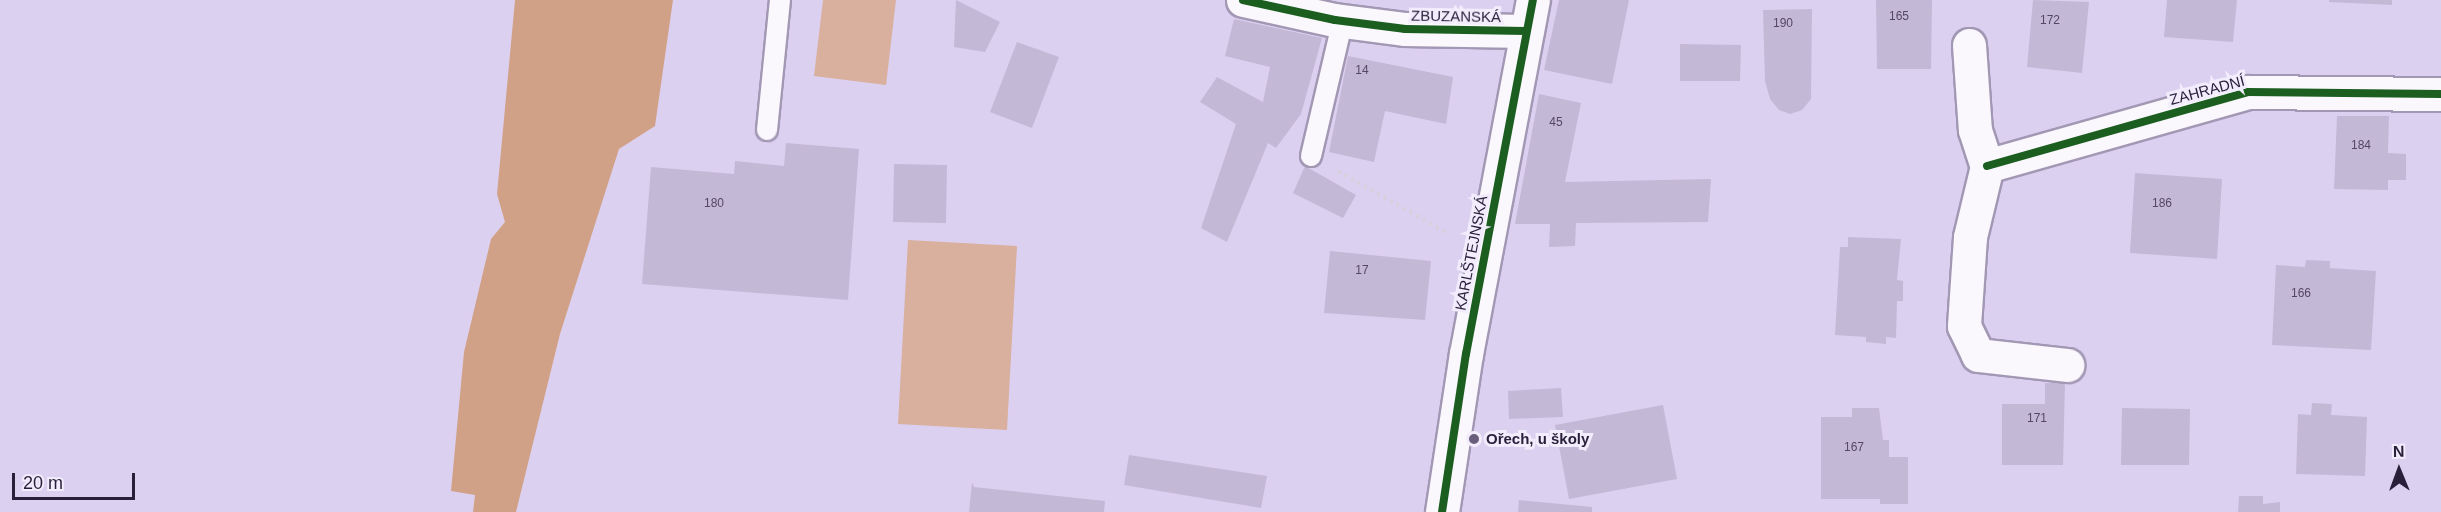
<!DOCTYPE html>
<meta charset="utf-8">
<style>
body{margin:0}
#map{position:relative;width:2441px;height:512px;overflow:hidden;background:#dcd0f1;font-family:Arial,sans-serif}
div>[style]{position:absolute}
.green>*{inset:0;background:#d9af9d}
.forest>*{inset:0;background:#d1a187}
.building>*{inset:0;background:#c4b8d7}
.path>*{height:4px;margin-top:-2px;transform-origin:0;background:repeating-linear-gradient(90deg,#d6d2dd 0 3px,transparent 0 7.5px)}
.roads{filter:drop-shadow(2px 0 #a398b4) drop-shadow(-2px 0 #a398b4) drop-shadow(0 2px #a398b4) drop-shadow(0 -2px #a398b4)}
.service>*{height:20px;margin:-10px;padding:0 10px;transform-origin:10px;border-radius:10px;background:#faf8fd}
.minor>*{height:33px;margin:-16.5px;padding:0 16.5px;transform-origin:16.5px;border-radius:16.5px;background:#faf8fd}
.tertiary>*{height:33px;margin:-16.5px;padding:0 16.5px;transform-origin:16.5px;border-radius:16.5px;background:#faf8fd}
.cycleway>*{height:8px;margin:-4px;padding:0 4px;transform-origin:4px;border-radius:4px;background:#1b5e20}
.dots>*{width:16px;height:16px;translate:-50% -50%;box-sizing:border-box;border:3px solid #f2edfc;border-radius:50%}
span{translate:-50% -50%;white-space:nowrap;text-align:center;line-height:1.15;-webkit-text-stroke:6px #f2edfc;paint-order:stroke}
.number-label{font-size:12px;color:#534864}
.number-label span{-webkit-text-stroke-width:0}
.street-label{font-size:15px;color:#2a1f3b}
.poi-label{font-size:15px;color:#2a1f3b;font-weight:700}
.left{translate:0 -50%;text-align:left}
.north{position:absolute;left:2369px;top:440px;width:60px;height:60px;-webkit-text-stroke:4px #f2edfc;paint-order:stroke;rotate:359deg;font-size:16px;font-weight:700;line-height:24px;text-align:center;color:#2a1f3b}
.north::after{content:'';display:block;margin:auto;width:21px;height:27px;background:#2a1f3b;clip-path:polygon(50% 0,100% 100%,50% 72%,0 100%)}
.scale{position:absolute;left:12px;top:473px;width:123px;height:27px;box-sizing:border-box;border:3px solid #2a1f3b;border-top:0;padding-left:8px;font-size:18px;line-height:21px;white-space:nowrap;color:#2a1f3b;-webkit-text-stroke:4px #f2edfc;paint-order:stroke}
</style>
<div id="map">
<div class="green">
<i style="clip-path:polygon(823px 0,896px 0,886px 85px,814px 76px)"></i>
<i style="clip-path:polygon(908px 240px,1017px 246px,1007px 430px,898px 424px)"></i>
</div>
<div class="forest">
<i style="clip-path:polygon(515px 0,673px 0,655px 126px,619px 149px,560px 334px,516px 512px,473px 512px,475px 495px,451px 491px,464px 352px,491px 239px,505px 222px,497px 194px)"></i>
</div>
<div class="building">
<i style="clip-path:polygon(956px 0,1000px 22px,985px 52px,954px 47px)"></i>
<i style="clip-path:polygon(1559px 0,1629px 0,1612px 84px,1544px 70px)"></i>
<i style="clip-path:polygon(1876px 0,1932px 0,1931px 69px,1877px 69px)"></i>
<i style="clip-path:polygon(2033px 0,2089px 2px,2082px 73px,2027px 67px)"></i>
<i style="clip-path:polygon(2167px 0,2237px 0,2233px 42px,2164px 37px)"></i>
<i style="clip-path:polygon(2329px 0,2392px 0,2392px 5px,2329px 2px)"></i>
<i style="clip-path:polygon(1812px 9px,1811px 99px,1802px 110px,1790px 114px,1779px 110px,1770px 99px,1765px 81px,1763px 10px)"></i>
<i style="clip-path:polygon(1234px 19px,1322px 38px,1301px 114px,1276px 148px,1268px 143px,1227px 242px,1201px 228px,1236px 124px,1200px 102px,1217px 77px,1263px 102px,1270px 67px,1225px 56px)"></i>
<i style="clip-path:polygon(1017px 42px,1059px 57px,1032px 128px,990px 112px)"></i>
<i style="clip-path:polygon(1680px 44px,1741px 45px,1740px 81px,1680px 81px)"></i>
<i style="clip-path:polygon(1348px 56px,1453px 77px,1446px 124px,1385px 111px,1374px 162px,1329px 152px)"></i>
<i style="clip-path:polygon(1539px 94px,1581px 103px,1565px 182px,1711px 179px,1708px 222px,1576px 223px,1575px 246px,1549px 247px,1550px 224px,1515px 224px)"></i>
<i style="clip-path:polygon(2337px 116px,2389px 116px,2388px 153px,2406px 154px,2406px 180px,2388px 180px,2388px 190px,2334px 189px)"></i>
<i style="clip-path:polygon(786px 143px,859px 149px,848px 300px,642px 284px,651px 167px,734px 174px,735px 161px,784px 166px)"></i>
<i style="clip-path:polygon(894px 164px,947px 165px,946px 223px,893px 222px)"></i>
<i style="clip-path:polygon(1305px 166px,1356px 195px,1343px 218px,1293px 193px)"></i>
<i style="clip-path:polygon(2135px 173px,2222px 179px,2217px 259px,2130px 253px)"></i>
<i style="clip-path:polygon(1848px 237px,1901px 239px,1897px 280px,1903px 281px,1903px 301px,1897px 301px,1896px 338px,1886px 337px,1886px 344px,1866px 342px,1866px 337px,1835px 335px,1840px 247px,1848px 247px)"></i>
<i style="clip-path:polygon(1330px 251px,1431px 261px,1425px 320px,1324px 313px)"></i>
<i style="clip-path:polygon(2306px 260px,2330px 261px,2330px 268px,2376px 271px,2371px 350px,2272px 345px,2276px 265px,2305px 267px)"></i>
<i style="clip-path:polygon(2045px 383px,2065px 383px,2063px 465px,2002px 465px,2002px 404px,2045px 404px)"></i>
<i style="clip-path:polygon(1561px 388px,1563px 417px,1509px 419px,1508px 391px)"></i>
<i style="clip-path:polygon(2312px 403px,2332px 404px,2331px 415px,2367px 417px,2365px 476px,2296px 474px,2298px 414px,2311px 415px)"></i>
<i style="clip-path:polygon(1663px 405px,1677px 479px,1569px 499px,1555px 425px)"></i>
<i style="clip-path:polygon(1852px 408px,1879px 408px,1883px 440px,1889px 440px,1889px 457px,1908px 457px,1908px 504px,1880px 504px,1880px 499px,1821px 499px,1821px 417px,1852px 417px)"></i>
<i style="clip-path:polygon(2122px 408px,2190px 409px,2189px 465px,2121px 465px)"></i>
<i style="clip-path:polygon(1129px 455px,1267px 476px,1261px 508px,1124px 485px)"></i>
<i style="clip-path:polygon(972px 482px,974px 487px,1105px 501px,1104px 512px,969px 512px)"></i>
<i style="clip-path:polygon(2239px 496px,2263px 496px,2263px 504px,2280px 502px,2280px 512px,2238px 512px)"></i>
<i style="clip-path:polygon(1519px 500px,1592px 507px,1592px 512px,1518px 512px)"></i>
</div>
<div class="path">
<i style="left:1338px;top:171px;width:125px;rotate:29.6deg"></i>
</div>
<div class="roads">
<div class="service">
<i style="left:767px;top:130px;width:131px;rotate:-84.3deg"></i>
<i style="left:1311px;top:156px;width:122px;rotate:-76.8deg"></i>
</div>
<div class="minor">
<i style="left:1969px;top:45px;width:85px;rotate:86deg"></i>
<i style="left:1975px;top:130px;width:38px;rotate:72deg"></i>
<i style="left:1987px;top:166px;width:73px;rotate:103.5deg"></i>
<i style="left:1970px;top:237px;width:89px;rotate:93.9deg"></i>
<i style="left:1964px;top:326px;width:32px;rotate:64deg"></i>
<i style="left:1978px;top:355px;width:90px;rotate:6.4deg"></i>
<i style="left:1987px;top:166px;width:271px;rotate:-15.8deg"></i>
<i style="left:2248px;top:92px;width:193px;rotate:0.6deg"></i>
</div>
<div class="tertiary">
<i style="left:1243px;top:0;width:94px;rotate:12.3deg"></i>
<i style="left:1335px;top:20px;width:71px;rotate:7.3deg"></i>
<i style="left:1405px;top:29px;width:121px;rotate:0.9deg"></i>
<i style="left:1442px;top:512px;width:160px;rotate:-81.4deg"></i>
<i style="left:1466px;top:354px;width:360px;rotate:-79.3deg"></i>
</div>
</div>
<div class="cycleway">
<i style="left:1243px;top:0;width:94px;rotate:12.3deg"></i>
<i style="left:1335px;top:20px;width:71px;rotate:7.3deg"></i>
<i style="left:1405px;top:29px;width:121px;rotate:0.9deg"></i>
<i style="left:1987px;top:166px;width:271px;rotate:-15.8deg"></i>
<i style="left:2248px;top:92px;width:193px;rotate:0.6deg"></i>
<i style="left:1442px;top:512px;width:160px;rotate:-81.4deg"></i>
<i style="left:1466px;top:354px;width:360px;rotate:-79.3deg"></i>
</div>
<div class="dots">
<i style="left:1474px;top:439px;background:#685d7b"></i>
</div>
<div class="number-label">
<span style="left:1899px;top:17px">165</span>
<span style="left:2050px;top:21px">172</span>
<span style="left:1783px;top:24px">190</span>
<span style="left:1362px;top:71px">14</span>
<span style="left:1556px;top:123px">45</span>
<span style="left:2361px;top:146px">184</span>
<span style="left:714px;top:204px">180</span>
<span style="left:2162px;top:204px">186</span>
<span style="left:1362px;top:271px">17</span>
<span style="left:2301px;top:294px">166</span>
<span style="left:2037px;top:419px">171</span>
<span style="left:1854px;top:448px">167</span>
</div>
<div class="street-label">
<span style="left:1456px;top:16px;rotate:1deg">ZBUZANSKÁ</span>
<span style="left:2207px;top:90px;rotate:-15deg">ZAHRADNÍ</span>
<span style="left:1471px;top:253px;rotate:-79deg">KARLŠTEJNSKÁ</span>
</div>
<div class="poi-label">
<span class="left" style="left:1486px;top:439px">Ořech, u školy</span>
</div>
<div class="north">N</div>
<div class="scale">20 m</div>
</div>
